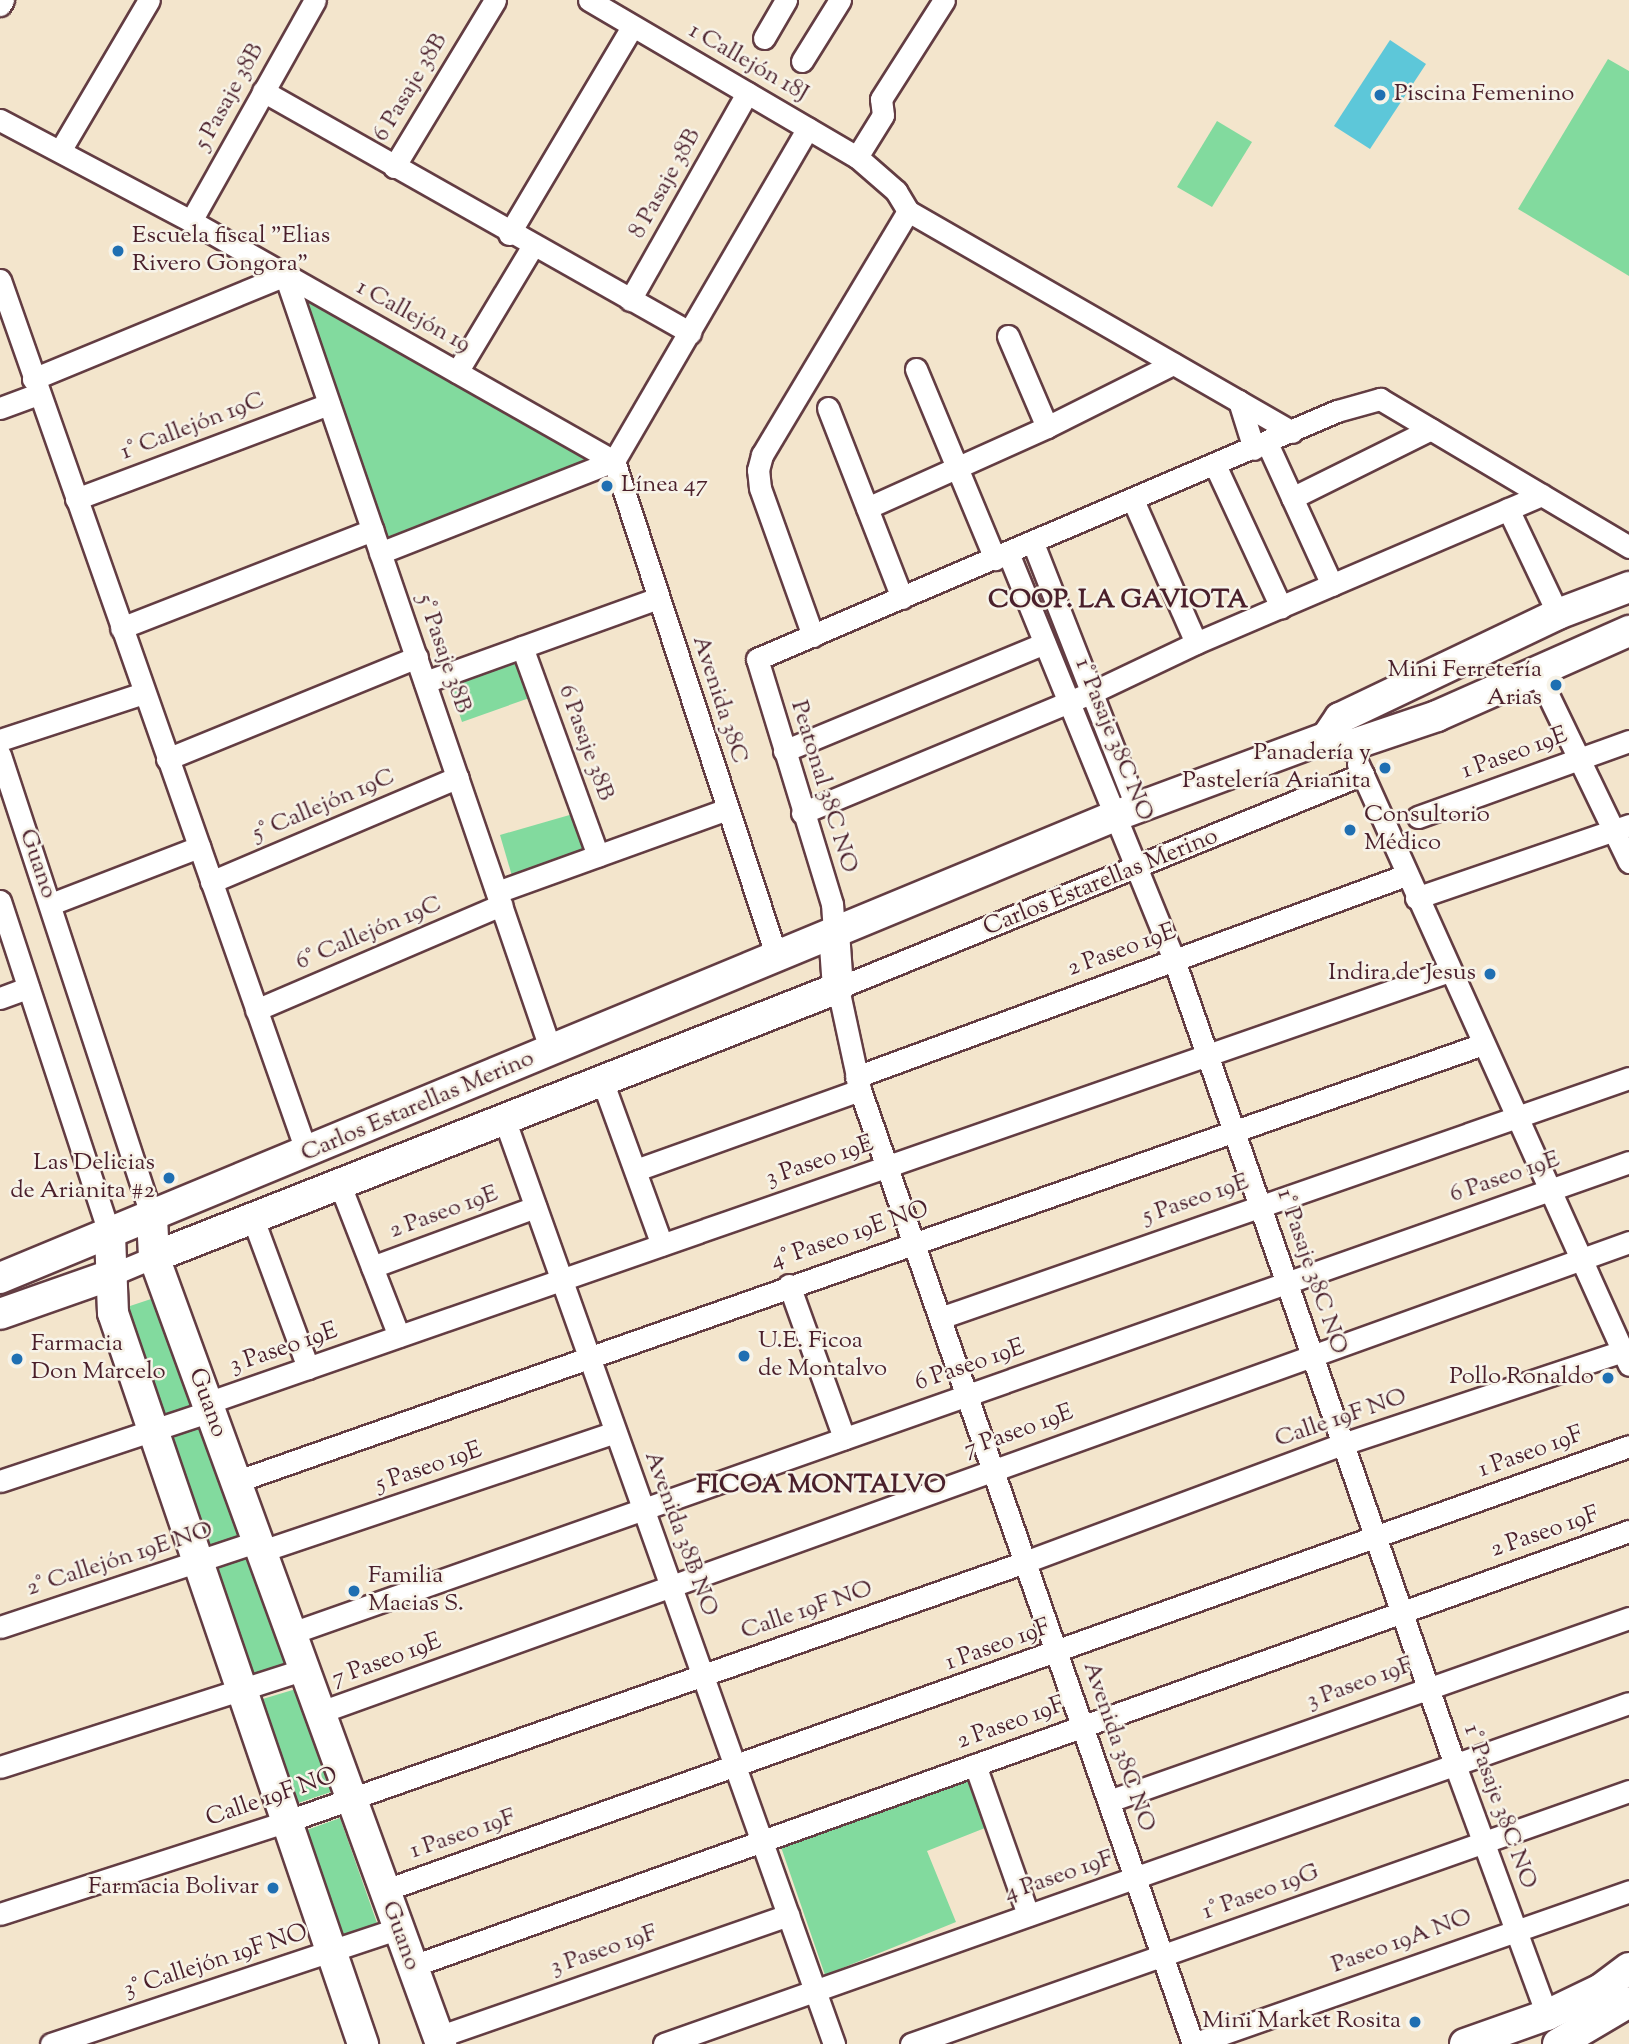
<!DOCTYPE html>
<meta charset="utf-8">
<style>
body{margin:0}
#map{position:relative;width:1629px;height:2044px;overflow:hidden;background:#f3e5cc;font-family:"Sorts Mill Goudy",serif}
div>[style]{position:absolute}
.green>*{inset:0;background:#82da9e}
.water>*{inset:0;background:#5dc7d9}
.roads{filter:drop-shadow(2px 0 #633d43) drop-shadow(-2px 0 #633d43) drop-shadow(0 2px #633d43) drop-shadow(0 -2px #633d43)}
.street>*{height:21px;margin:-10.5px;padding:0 10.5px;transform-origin:10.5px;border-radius:10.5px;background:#fff}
.secondary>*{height:30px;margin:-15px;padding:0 15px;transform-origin:15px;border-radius:15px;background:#fff}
.dots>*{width:19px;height:19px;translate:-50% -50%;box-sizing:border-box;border:4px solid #f7f3e8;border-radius:50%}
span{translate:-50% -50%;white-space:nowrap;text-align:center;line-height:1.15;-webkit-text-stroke:5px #f7f3e8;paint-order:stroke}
.street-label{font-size:24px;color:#4a1f2b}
.poi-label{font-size:24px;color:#4a1f2b}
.left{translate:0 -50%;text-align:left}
.right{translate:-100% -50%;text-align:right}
.neighbourhood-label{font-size:26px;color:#4a1f2b;font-weight:700}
</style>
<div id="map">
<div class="green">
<i style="clip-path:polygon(1608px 59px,1629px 71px,1629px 276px,1518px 209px)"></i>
<i style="clip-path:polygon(1217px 121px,1252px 142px,1212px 207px,1177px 187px)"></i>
<i style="clip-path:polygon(296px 287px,598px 462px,385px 545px)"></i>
<i style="clip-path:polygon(521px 658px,535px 696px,462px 722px,449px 683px)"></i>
<i style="clip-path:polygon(573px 814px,588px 853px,512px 876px,500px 835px)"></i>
<i style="clip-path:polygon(157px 1297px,196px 1408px,161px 1421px,121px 1309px)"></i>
<i style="clip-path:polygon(202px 1426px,242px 1539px,203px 1552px,165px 1441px)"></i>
<i style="clip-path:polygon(255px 1556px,292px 1660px,247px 1677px,209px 1568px)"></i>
<i style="clip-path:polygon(296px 1689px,331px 1792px,292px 1805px,256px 1701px)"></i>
<i style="clip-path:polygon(972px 1776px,990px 1826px,927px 1851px,956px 1922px,825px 1975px,781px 1847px)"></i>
<i style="clip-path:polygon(340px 1818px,377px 1923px,341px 1935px,304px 1831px)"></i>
</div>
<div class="water">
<i style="clip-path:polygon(1390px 40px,1426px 64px,1370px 149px,1334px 126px)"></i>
</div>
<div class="roads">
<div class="street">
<i style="left:589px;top:0;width:311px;rotate:30.4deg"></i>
<i style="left:857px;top:157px;width:52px;rotate:41.1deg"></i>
<i style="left:896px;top:191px;width:23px;rotate:59deg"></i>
<i style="left:908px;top:211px;width:443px;rotate:29.9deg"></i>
<i style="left:0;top:5px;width:6px;rotate:-59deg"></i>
<i style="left:764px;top:38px;width:44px;rotate:-59.9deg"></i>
<i style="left:802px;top:61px;width:72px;rotate:-58.1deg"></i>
<i style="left:263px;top:91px;width:491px;rotate:29.5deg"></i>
<i style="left:0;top:120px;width:216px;rotate:27.9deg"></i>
<i style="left:191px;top:221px;width:486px;rotate:29.6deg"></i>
<i style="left:614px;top:461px;width:520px;rotate:71.84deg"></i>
<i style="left:60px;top:151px;width:175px;rotate:-59.5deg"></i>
<i style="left:857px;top:157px;width:49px;rotate:-58.2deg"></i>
<i style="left:883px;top:115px;width:16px;rotate:-97deg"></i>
<i style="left:881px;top:99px;width:117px;rotate:-57.5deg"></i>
<i style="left:394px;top:167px;width:195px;rotate:-58.8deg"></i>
<i style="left:191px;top:221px;width:253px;rotate:-60.7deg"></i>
<i style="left:509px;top:234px;width:241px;rotate:-59.3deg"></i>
<i style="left:285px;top:275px;width:820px;rotate:71.08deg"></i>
<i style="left:0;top:280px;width:925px;rotate:70.63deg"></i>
<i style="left:630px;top:300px;width:238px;rotate:-60.5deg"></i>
<i style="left:1008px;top:336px;width:99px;rotate:66.8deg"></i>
<i style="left:916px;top:369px;width:206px;rotate:67.4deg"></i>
<i style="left:457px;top:372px;width:146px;rotate:-59deg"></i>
<i style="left:33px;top:379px;width:273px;rotate:-22.4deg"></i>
<i style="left:1239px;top:401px;width:50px;rotate:72.6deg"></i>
<i style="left:0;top:408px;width:40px;rotate:-20.2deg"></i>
<i style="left:828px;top:408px;width:204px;rotate:68.7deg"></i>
<i style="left:1267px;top:443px;width:156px;rotate:65.4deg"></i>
<i style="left:1215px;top:465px;width:157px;rotate:65.1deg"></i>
<i style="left:1292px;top:498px;width:155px;rotate:-26.4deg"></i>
<i style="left:76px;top:499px;width:270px;rotate:-20.6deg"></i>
<i style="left:1133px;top:500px;width:156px;rotate:66.2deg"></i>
<i style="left:867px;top:508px;width:197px;rotate:-24.2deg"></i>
<i style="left:1047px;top:427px;width:141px;rotate:-26.6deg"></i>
<i style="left:1508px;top:509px;width:116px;rotate:64.5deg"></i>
<i style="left:1033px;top:543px;width:285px;rotate:68.6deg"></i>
<i style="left:380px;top:553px;width:251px;rotate:-21.5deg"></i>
<i style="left:614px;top:461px;width:385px;rotate:-59.8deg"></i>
<i style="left:1008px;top:553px;width:440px;rotate:67.8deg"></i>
<i style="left:1174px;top:960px;width:853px;rotate:70.76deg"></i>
<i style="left:1455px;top:1765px;width:266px;rotate:69.8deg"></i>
<i style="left:121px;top:628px;width:270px;rotate:-21.3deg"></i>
<i style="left:813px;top:636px;width:157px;rotate:-109.7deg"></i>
<i style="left:760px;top:488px;width:18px;rotate:-96deg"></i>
<i style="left:758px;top:470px;width:16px;rotate:-75deg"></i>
<i style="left:762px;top:455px;width:284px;rotate:-59.1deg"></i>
<i style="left:522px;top:647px;width:222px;rotate:70deg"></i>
<i style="left:1537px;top:672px;width:211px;rotate:64.2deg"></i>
<i style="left:425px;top:682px;width:248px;rotate:-19.8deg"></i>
<i style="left:0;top:740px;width:151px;rotate:-18.1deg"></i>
<i style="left:784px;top:751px;width:282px;rotate:-22.5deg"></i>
<i style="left:0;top:755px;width:487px;rotate:71.8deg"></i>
<i style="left:167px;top:759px;width:270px;rotate:-22.2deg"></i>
<i style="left:1358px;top:764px;width:659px;rotate:65.73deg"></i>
<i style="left:802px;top:813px;width:315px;rotate:-22.6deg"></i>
<i style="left:1093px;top:692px;width:114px;rotate:-25.4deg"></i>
<i style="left:1196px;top:643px;width:376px;rotate:-23.2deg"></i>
<i style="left:1418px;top:817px;width:224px;rotate:-19.8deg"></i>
<i style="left:211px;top:882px;width:268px;rotate:-23deg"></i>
<i style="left:497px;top:892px;width:245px;rotate:-19.8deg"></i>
<i style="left:1416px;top:898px;width:225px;rotate:-18.9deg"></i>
<i style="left:0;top:901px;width:352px;rotate:71.8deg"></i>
<i style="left:51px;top:904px;width:159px;rotate:-21.1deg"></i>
<i style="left:834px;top:932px;width:28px;rotate:-94deg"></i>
<i style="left:832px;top:904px;width:256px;rotate:-107deg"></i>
<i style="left:757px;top:659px;width:631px;rotate:-23.15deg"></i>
<i style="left:1337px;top:411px;width:45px;rotate:-15.6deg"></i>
<i style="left:1380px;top:399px;width:290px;rotate:30.7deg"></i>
<i style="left:0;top:998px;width:30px;rotate:-20deg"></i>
<i style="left:256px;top:1010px;width:267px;rotate:-23.2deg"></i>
<i style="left:856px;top:1077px;width:586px;rotate:-20.17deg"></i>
<i style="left:603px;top:1083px;width:172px;rotate:70deg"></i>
<i style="left:505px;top:1121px;width:980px;rotate:70.38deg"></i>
<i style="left:636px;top:1170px;width:238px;rotate:-19.7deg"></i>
<i style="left:340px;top:1185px;width:162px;rotate:68.7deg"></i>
<i style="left:253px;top:1219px;width:159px;rotate:69.7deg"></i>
<i style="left:372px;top:1267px;width:174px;rotate:-20.2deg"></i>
<i style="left:111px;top:1275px;width:47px;rotate:-22.7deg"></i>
<i style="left:789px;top:1285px;width:163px;rotate:70.2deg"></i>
<i style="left:940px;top:1318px;width:730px;rotate:-19.2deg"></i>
<i style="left:207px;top:1403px;width:1315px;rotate:-19.18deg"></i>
<i style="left:0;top:1481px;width:221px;rotate:-18.4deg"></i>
<i style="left:235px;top:1482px;width:1323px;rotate:-19.34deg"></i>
<i style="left:259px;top:1552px;width:376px;rotate:-18.6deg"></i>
<i style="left:0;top:1627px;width:270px;rotate:-18.4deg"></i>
<i style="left:289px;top:1634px;width:1421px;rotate:-19.4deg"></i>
<i style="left:318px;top:1713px;width:1393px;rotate:-19.76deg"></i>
<i style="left:975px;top:1765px;width:159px;rotate:70.5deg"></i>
<i style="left:0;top:1767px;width:318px;rotate:-17.8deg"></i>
<i style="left:1109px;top:1801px;width:551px;rotate:-19.39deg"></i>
<i style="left:383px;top:1891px;width:1323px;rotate:-19.65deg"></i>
<i style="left:0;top:1914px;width:299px;rotate:-17.9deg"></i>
<i style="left:285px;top:1822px;width:784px;rotate:-19.36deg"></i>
<i style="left:1025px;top:1562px;width:339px;rotate:-20.4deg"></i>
<i style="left:1343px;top:1444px;width:301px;rotate:-18.4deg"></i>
<i style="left:410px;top:1967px;width:1295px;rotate:-19.68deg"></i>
<i style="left:438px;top:2037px;width:371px;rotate:-19.2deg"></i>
<i style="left:51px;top:2044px;width:364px;rotate:-18.4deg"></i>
<i style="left:664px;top:2044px;width:1023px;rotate:-19.46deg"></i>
<i style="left:911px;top:2044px;width:761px;rotate:-19.41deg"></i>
<i style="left:1193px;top:2044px;width:1010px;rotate:-109.24deg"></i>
<i style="left:860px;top:1090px;width:104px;rotate:-102.2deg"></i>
<i style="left:838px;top:988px;width:567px;rotate:-22.18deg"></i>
<i style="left:1193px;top:2044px;width:462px;rotate:-19.3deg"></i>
</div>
<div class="secondary">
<i style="left:1327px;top:737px;width:25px;rotate:18deg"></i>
<i style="left:1351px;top:745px;width:91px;rotate:-18.6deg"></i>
<i style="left:1437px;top:716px;width:210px;rotate:-23.9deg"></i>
<i style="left:152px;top:1218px;width:39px;rotate:87deg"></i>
<i style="left:154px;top:1257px;width:838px;rotate:69.96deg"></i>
<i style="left:110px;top:1235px;width:78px;rotate:87.8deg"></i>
<i style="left:113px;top:1313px;width:773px;rotate:71.12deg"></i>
<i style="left:154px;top:1257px;width:735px;rotate:-21.47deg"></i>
<i style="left:838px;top:988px;width:56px;rotate:-94.1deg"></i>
<i style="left:0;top:1278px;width:1207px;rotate:-22.51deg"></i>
<i style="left:1115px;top:816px;width:226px;rotate:-20.4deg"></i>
<i style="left:1327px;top:737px;width:23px;rotate:-56deg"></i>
<i style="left:1340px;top:718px;width:242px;rotate:-25.5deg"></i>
<i style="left:1558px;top:614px;width:76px;rotate:-20.8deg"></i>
<i style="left:0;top:1314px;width:118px;rotate:-19.4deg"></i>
<i style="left:1465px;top:2044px;width:87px;rotate:-19.5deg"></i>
<i style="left:1547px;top:2015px;width:60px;rotate:-25.7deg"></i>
<i style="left:1601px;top:1989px;width:35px;rotate:-37deg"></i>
<i style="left:1558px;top:2044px;width:82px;rotate:-30.6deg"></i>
</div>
</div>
<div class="dots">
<i style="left:1380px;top:95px;background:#1f6fb2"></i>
<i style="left:118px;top:251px;background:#1f6fb2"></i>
<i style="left:607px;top:486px;background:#1f6fb2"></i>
<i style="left:1556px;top:685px;background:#1f6fb2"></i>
<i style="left:1385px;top:768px;background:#1f6fb2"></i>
<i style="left:1350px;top:830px;background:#1f6fb2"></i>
<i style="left:1490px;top:974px;background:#1f6fb2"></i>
<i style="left:169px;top:1178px;background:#1f6fb2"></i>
<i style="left:744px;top:1356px;background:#1f6fb2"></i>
<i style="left:17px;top:1359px;background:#1f6fb2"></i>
<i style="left:1608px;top:1378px;background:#1f6fb2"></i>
<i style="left:354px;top:1591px;background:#1f6fb2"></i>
<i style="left:273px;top:1888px;background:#1f6fb2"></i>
<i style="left:1415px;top:2022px;background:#1f6fb2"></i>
</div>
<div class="street-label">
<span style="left:748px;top:63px;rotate:30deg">1 Callejón 18J</span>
<span style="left:411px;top:88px;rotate:-59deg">6 Pasaje 38B</span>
<span style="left:230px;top:97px;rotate:-61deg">5 Pasaje 38B</span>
<span style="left:666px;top:184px;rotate:-61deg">8 Pasaje 38B</span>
<span style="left:413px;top:317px;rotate:29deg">1 Callejón 19</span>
<span style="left:193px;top:427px;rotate:-21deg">1° Callejón 19C</span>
<span style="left:443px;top:654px;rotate:71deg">5° Pasaje 38B</span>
<span style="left:719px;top:700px;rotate:72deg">Avenida 38C</span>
<span style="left:1113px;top:740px;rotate:68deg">1° Pasaje 38C NO</span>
<span style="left:585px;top:743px;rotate:70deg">6 Pasaje 38B</span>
<span style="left:1515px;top:754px;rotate:-20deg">1 Paseo 19E</span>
<span style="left:823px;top:787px;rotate:73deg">Peatonal 38C NO</span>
<span style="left:324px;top:806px;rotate:-23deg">5° Callejón 19C</span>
<span style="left:37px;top:864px;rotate:71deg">Guano</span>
<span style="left:1101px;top:883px;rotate:-22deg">Carlos Estarellas Merino</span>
<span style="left:369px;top:934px;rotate:-23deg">6° Callejón 19C</span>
<span style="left:1122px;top:951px;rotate:-20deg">2 Paseo 19E</span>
<span style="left:418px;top:1107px;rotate:-23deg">Carlos Estarellas Merino</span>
<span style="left:820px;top:1162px;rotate:-19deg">3 Paseo 19E</span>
<span style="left:1505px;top:1178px;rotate:-19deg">6 Paseo 19E</span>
<span style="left:1196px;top:1200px;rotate:-19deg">5 Paseo 19E</span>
<span style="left:444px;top:1213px;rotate:-20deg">2 Paseo 19E</span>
<span style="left:850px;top:1236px;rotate:-19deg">4° Paseo 19E NO</span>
<span style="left:1311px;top:1272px;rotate:71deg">1° Pasaje 38C NO</span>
<span style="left:284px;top:1349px;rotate:-19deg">3 Paseo 19E</span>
<span style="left:970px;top:1366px;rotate:-19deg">6 Paseo 19E</span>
<span style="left:207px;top:1403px;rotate:70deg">Guano</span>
<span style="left:1341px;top:1419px;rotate:-19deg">Calle 19F NO</span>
<span style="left:1019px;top:1432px;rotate:-20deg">7 Paseo 19E</span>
<span style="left:1531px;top:1453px;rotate:-20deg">1 Paseo 19F</span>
<span style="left:429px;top:1468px;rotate:-19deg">5 Paseo 19E</span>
<span style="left:1545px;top:1533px;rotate:-19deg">2 Paseo 19F</span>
<span style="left:680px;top:1534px;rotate:70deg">Avenida 38B NO</span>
<span style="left:120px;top:1560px;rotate:-18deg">2° Callejón 19E NO</span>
<span style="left:807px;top:1611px;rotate:-19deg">Calle 19F NO</span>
<span style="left:998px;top:1646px;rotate:-20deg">1 Paseo 19F</span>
<span style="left:387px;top:1661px;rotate:-20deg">7 Paseo 19E</span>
<span style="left:1360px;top:1684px;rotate:-20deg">3 Paseo 19F</span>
<span style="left:1011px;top:1724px;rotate:-20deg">2 Paseo 19F</span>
<span style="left:1118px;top:1747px;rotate:71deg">Avenida 38C NO</span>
<span style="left:272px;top:1798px;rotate:-19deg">Calle 19F NO</span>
<span style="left:1499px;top:1807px;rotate:70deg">1° Pasaje 38C NO</span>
<span style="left:463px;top:1835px;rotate:-19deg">1 Paseo 19F</span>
<span style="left:1059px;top:1877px;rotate:-19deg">4 Paseo 19F</span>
<span style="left:1261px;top:1893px;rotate:-20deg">1° Paseo 19G</span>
<span style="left:400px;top:1936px;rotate:70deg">Guano</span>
<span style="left:1402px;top:1942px;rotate:-20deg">Paseo 19A NO</span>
<span style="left:604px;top:1951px;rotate:-19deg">3 Paseo 19F</span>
<span style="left:216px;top:1962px;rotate:-18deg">3° Callejón 19F NO</span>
</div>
<div class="poi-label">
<span class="left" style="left:1394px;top:95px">Piscina Femenino</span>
<span class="left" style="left:132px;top:251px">Escuela fiscal "Elias<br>Rivero Gongora"</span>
<span class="left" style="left:621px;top:486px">Línea 47</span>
<span class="right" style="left:1542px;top:685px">Mini Ferretería<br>Arias</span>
<span class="right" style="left:1371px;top:768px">Panadería y<br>Pastelería Arianita</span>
<span class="left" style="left:1364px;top:830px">Consultorio<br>Médico</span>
<span class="right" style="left:1476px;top:974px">Indira de Jesus</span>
<span class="right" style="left:155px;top:1178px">Las Delicias<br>de Arianita #2</span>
<span class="left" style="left:758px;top:1356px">U.E. Ficoa<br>de Montalvo</span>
<span class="left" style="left:31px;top:1359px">Farmacia<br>Don Marcelo</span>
<span class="right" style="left:1594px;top:1378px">Pollo Ronaldo</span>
<span class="left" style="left:368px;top:1591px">Familia<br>Macias S.</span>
<span class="right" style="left:259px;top:1888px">Farmacia Bolivar</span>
<span class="right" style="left:1401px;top:2022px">Mini Market Rosita</span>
</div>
<div class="neighbourhood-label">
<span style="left:1118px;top:601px">COOP. LA GAVIOTA</span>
<span style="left:821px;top:1486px">FICOA MONTALVO</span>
</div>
</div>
